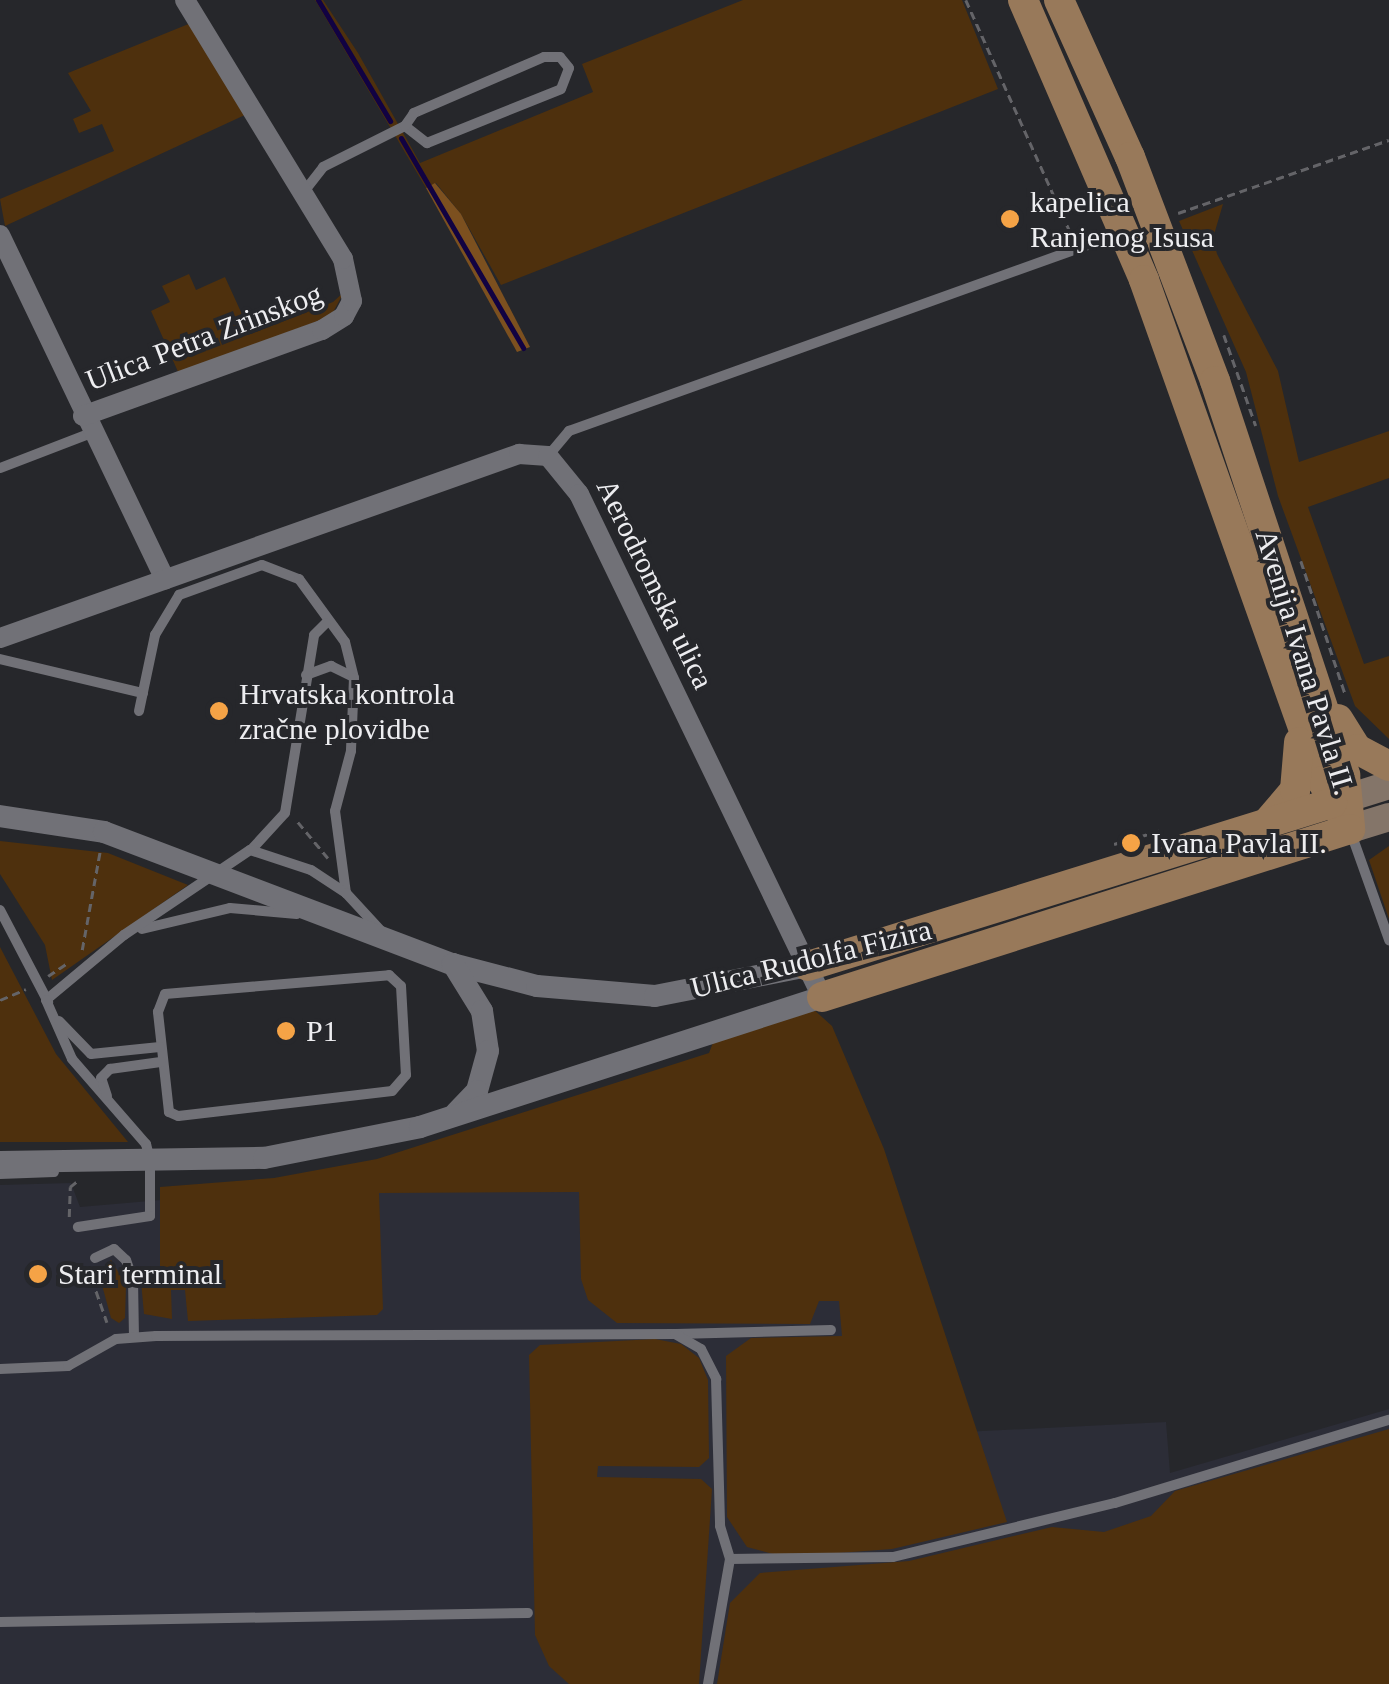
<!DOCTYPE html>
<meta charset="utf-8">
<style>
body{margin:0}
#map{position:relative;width:1389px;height:1684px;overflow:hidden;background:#26272b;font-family:Georgia,serif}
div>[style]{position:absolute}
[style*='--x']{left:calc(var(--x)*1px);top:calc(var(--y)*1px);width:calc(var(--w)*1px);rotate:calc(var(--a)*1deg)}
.built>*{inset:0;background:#2c2d37}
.green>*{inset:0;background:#4e300d}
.forest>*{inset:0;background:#7c501f}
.stream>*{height:5px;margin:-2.5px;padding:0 2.5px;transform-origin:2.5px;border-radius:2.5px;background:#110242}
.path>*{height:2.5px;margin-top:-1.25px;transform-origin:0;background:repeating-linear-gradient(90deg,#646468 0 8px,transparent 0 13px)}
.service>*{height:10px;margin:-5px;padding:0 5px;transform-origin:5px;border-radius:5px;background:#717177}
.minor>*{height:20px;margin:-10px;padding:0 10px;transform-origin:10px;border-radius:10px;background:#717177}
.tertiary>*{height:22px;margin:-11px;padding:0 11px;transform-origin:11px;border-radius:11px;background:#717177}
.secondary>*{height:28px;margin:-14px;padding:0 14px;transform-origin:14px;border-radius:14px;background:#847569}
.primary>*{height:30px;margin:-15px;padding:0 15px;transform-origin:15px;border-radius:15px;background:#98795a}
.dots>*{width:28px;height:28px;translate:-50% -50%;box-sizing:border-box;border:5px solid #26272b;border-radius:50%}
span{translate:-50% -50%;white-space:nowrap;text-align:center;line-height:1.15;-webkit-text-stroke:8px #26272b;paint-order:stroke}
.poi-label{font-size:30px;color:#ededf0}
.left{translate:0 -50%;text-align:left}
.street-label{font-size:30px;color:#ededf0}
</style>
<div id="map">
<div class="built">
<i style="clip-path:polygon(818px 1039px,963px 1432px,1166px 1422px,1170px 1473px,1389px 1409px,1389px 1684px,0 1684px,0 1185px,71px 1183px,80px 1207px,173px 1199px,439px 1157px)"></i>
</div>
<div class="green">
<i style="clip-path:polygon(315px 0,323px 0,358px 53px,420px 163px,593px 92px,582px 64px,743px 0,962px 0,998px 89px,501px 285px,461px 214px,436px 183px,426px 188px)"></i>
<i style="clip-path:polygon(191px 23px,247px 114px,5px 226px,0 199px,114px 151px,102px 124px,79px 133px,73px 119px,91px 111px,68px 73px)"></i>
<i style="clip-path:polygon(1223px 204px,1213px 238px,1217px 254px,1278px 371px,1299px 462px,1389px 431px,1389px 478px,1308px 507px,1364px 664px,1389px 656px,1389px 739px,1355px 706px,1278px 496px,1246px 372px,1179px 221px)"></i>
<i style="clip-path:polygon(189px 274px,196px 290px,225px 277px,251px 334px,333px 302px,344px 292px,331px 316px,179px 374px,151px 311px,170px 302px,162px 286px)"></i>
<i style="clip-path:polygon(0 841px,108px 853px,188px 885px,52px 980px,45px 945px,0 874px)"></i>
<i style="clip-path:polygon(1389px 846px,1389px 919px,1369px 860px)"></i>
<i style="clip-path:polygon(0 947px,56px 1054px,128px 1142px,0 1142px)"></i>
<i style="clip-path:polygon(812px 1008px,832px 1026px,884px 1149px,1007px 1522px,892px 1549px,784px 1557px,747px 1547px,727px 1517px,726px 1356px,751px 1338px,842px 1336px,839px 1301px,819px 1301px,810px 1324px,617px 1323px,588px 1300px,581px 1279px,579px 1192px,379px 1193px,383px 1309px,377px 1315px,188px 1321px,185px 1290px,171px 1290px,172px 1319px,144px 1314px,140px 1270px,160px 1269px,160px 1187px,274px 1178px,377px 1159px,709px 1053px,714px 1040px)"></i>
<i style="clip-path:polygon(111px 1260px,126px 1285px,125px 1318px,119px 1323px,111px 1318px,99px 1274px)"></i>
<i style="clip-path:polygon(655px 1339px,681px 1344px,699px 1358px,708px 1380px,709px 1458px,699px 1467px,598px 1466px,597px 1477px,701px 1479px,712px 1489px,699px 1684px,569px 1684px,549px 1666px,535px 1635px,529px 1355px,540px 1345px)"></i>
<i style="clip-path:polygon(1389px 1429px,1389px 1684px,717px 1684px,730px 1603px,760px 1573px,909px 1561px,1052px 1527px,1104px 1532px,1151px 1516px,1175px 1491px)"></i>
</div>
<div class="forest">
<i style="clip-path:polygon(435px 183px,461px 214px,530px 347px,517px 352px,426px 188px)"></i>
</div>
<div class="stream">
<i style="--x:318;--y:0;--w:141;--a:59.2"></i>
<i style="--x:401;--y:138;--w:243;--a:59.8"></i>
</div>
<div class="path">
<i style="--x:966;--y:0;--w:256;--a:65.8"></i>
<i style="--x:1178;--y:213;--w:223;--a:-19.1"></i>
<i style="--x:1224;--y:335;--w:96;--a:70.6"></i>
<i style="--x:1301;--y:561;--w:142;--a:71.6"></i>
<i style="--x:298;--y:822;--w:47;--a:50.2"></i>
<i style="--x:1114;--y:844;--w:50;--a:-16.3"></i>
<i style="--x:82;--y:950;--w:101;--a:-79.7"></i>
<i style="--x:48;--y:976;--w:22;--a:-34"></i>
<i style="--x:0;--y:1000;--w:28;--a:-23"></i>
<i style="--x:69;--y:1217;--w:30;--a:-88"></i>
<i style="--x:70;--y:1187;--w:8;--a:-40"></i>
<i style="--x:92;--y:1279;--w:46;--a:70.8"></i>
</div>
<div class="service">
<i style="--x:303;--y:193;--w:33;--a:-52"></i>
<i style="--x:323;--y:167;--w:92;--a:-26.6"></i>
<i style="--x:405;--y:126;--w:28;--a:38"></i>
<i style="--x:427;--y:143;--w:144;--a:-21.9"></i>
<i style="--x:561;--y:89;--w:22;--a:-69"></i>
<i style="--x:569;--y:68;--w:14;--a:-129"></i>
<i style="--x:560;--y:57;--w:16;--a:180"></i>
<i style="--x:544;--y:57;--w:142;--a:156.7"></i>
<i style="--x:414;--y:113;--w:16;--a:125"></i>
<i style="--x:548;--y:456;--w:33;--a:-50"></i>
<i style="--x:569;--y:431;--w:563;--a:-19.72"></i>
<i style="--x:0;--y:468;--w:97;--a:-21"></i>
<i style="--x:0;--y:659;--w:147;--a:13.4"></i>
<i style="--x:306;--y:675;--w:27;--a:-20"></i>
<i style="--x:331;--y:666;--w:25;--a:26"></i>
<i style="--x:139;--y:711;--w:78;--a:-78.1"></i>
<i style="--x:155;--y:635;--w:47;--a:-59"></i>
<i style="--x:179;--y:595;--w:88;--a:-19.9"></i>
<i style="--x:262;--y:565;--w:40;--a:21"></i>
<i style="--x:299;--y:579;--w:78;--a:53.9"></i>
<i style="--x:345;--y:642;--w:37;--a:76"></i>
<i style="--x:354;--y:678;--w:73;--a:92.4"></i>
<i style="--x:351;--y:751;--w:62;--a:104.9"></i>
<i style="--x:335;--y:811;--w:83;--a:82.4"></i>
<i style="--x:1351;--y:833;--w:114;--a:70.4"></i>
<i style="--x:251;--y:850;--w:50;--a:-47.4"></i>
<i style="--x:285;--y:813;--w:180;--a:-80.7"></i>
<i style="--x:314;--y:635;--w:17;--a:-45"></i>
<i style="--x:0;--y:910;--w:104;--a:62.4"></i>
<i style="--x:142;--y:929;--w:90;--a:-13.4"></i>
<i style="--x:230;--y:908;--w:67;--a:5.1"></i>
<i style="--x:389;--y:975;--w:16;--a:43"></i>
<i style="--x:401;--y:986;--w:89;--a:86.8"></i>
<i style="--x:406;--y:1075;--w:21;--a:131"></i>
<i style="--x:392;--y:1091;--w:215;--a:173.3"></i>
<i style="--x:178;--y:1116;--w:10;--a:-156"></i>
<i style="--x:169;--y:1112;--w:101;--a:-96.3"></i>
<i style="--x:158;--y:1012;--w:19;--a:-69"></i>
<i style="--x:165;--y:994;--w:225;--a:-4.8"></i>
<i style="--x:46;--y:1000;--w:102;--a:-39.8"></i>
<i style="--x:124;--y:935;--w:152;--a:-34"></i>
<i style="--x:250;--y:850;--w:64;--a:18.2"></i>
<i style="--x:311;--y:870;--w:42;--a:33.3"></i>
<i style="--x:346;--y:893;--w:53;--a:47.3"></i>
<i style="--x:46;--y:1000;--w:64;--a:66.2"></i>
<i style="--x:72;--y:1059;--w:113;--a:49"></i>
<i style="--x:146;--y:1144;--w:16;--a:76"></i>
<i style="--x:150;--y:1160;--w:56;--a:90"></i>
<i style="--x:150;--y:1216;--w:73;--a:171.3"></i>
<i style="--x:59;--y:1021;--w:46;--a:45.9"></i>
<i style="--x:91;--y:1054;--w:69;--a:-5.8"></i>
<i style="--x:107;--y:1096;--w:19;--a:-108"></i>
<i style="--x:101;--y:1078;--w:13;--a:-45"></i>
<i style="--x:110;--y:1069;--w:51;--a:-7.8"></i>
<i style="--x:0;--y:1174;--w:54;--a:-2.1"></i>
<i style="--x:95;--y:1258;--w:21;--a:-25"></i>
<i style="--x:114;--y:1249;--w:16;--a:43"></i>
<i style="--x:126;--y:1260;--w:21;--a:71"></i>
<i style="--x:133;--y:1280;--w:57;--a:89"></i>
<i style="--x:676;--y:1334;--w:155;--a:-1.5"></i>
<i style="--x:0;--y:1369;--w:68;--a:-2.5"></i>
<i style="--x:68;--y:1366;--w:55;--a:-29.4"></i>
<i style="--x:116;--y:1339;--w:40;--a:-4.3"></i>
<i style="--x:156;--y:1336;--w:519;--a:-0.22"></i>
<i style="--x:675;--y:1334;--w:30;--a:30"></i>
<i style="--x:701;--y:1349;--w:34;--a:63"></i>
<i style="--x:716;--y:1379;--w:147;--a:88.4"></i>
<i style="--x:720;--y:1526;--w:34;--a:73"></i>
<i style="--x:730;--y:1559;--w:127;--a:100"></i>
<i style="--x:730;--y:1559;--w:163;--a:-0.7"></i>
<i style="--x:893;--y:1557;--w:228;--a:-13.7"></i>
<i style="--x:1115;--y:1503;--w:286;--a:-16.9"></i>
<i style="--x:0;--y:1622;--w:528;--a:-0.98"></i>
</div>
<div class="minor">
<i style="--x:0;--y:235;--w:382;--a:64.4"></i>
<i style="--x:83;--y:416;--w:254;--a:-19.8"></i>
<i style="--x:322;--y:330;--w:26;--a:-32"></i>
<i style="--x:344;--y:316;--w:17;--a:-62"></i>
<i style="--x:352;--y:301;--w:43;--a:-102.1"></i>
<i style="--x:343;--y:259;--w:303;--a:-121.4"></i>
<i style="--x:0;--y:638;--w:551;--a:-19.52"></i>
<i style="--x:519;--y:454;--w:29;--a:4"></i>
<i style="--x:548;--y:456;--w:49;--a:50.8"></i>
<i style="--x:579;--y:494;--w:559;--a:64.21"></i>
</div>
<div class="tertiary">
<i style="--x:0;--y:816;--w:105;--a:8.7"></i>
<i style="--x:104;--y:832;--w:372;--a:20.8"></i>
<i style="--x:452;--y:964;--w:88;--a:14.5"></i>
<i style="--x:537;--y:986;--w:118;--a:4.8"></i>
<i style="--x:655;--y:996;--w:156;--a:-11.1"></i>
<i style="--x:453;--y:964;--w:55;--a:58.3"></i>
<i style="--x:482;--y:1011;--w:40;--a:81.5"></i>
<i style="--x:488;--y:1051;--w:41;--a:105.4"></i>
<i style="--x:477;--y:1091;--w:30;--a:134"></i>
<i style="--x:0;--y:1162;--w:264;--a:-0.9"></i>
<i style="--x:264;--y:1158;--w:159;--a:-11.2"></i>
<i style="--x:420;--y:1127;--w:422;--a:-17.9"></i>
</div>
<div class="secondary">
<i style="--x:1332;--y:803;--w:60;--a:-17.5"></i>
<i style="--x:1350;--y:829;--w:41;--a:-17.1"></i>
</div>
<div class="primary">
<i style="--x:1023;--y:0;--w:305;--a:66.6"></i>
<i style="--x:1144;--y:280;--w:532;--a:70.44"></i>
<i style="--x:1322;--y:781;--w:56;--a:59.7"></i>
<i style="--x:1059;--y:0;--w:172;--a:65.7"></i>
<i style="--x:1130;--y:157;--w:240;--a:69.2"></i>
<i style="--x:1215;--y:381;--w:415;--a:71.7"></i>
<i style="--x:1345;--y:775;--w:51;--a:84.4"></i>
<i style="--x:1338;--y:719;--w:36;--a:58"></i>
<i style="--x:1357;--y:749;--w:36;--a:28"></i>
<i style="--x:1266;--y:824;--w:45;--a:-49.5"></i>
<i style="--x:1295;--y:790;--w:48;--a:-85.2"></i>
<i style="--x:808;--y:966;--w:549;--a:-17.28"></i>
<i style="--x:822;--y:997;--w:554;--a:-17.65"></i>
</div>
<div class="dots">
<i style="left:1010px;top:219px;background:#f5a346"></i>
<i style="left:219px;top:711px;background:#f5a346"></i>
<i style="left:1131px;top:843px;background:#f5a346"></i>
<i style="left:286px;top:1031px;background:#f5a346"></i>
<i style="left:38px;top:1274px;background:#f5a346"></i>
</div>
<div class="poi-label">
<span class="left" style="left:1030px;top:219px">kapelica<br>Ranjenog Isusa</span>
<span class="left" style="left:239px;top:711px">Hrvatska kontrola<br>zračne plovidbe</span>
<span class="left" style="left:1151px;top:843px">Ivana Pavla II.</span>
<span class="left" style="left:306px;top:1031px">P1</span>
<span class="left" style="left:58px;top:1274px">Stari terminal</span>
</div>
<div class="street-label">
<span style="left:204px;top:337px;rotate:-21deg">Ulica Petra Zrinskog</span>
<span style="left:655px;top:584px;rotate:64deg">Aerodromska ulica</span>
<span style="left:1305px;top:662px;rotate:73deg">Avenija Ivana Pavla II.</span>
<span style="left:811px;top:959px;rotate:-14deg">Ulica Rudolfa Fizira</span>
</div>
</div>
